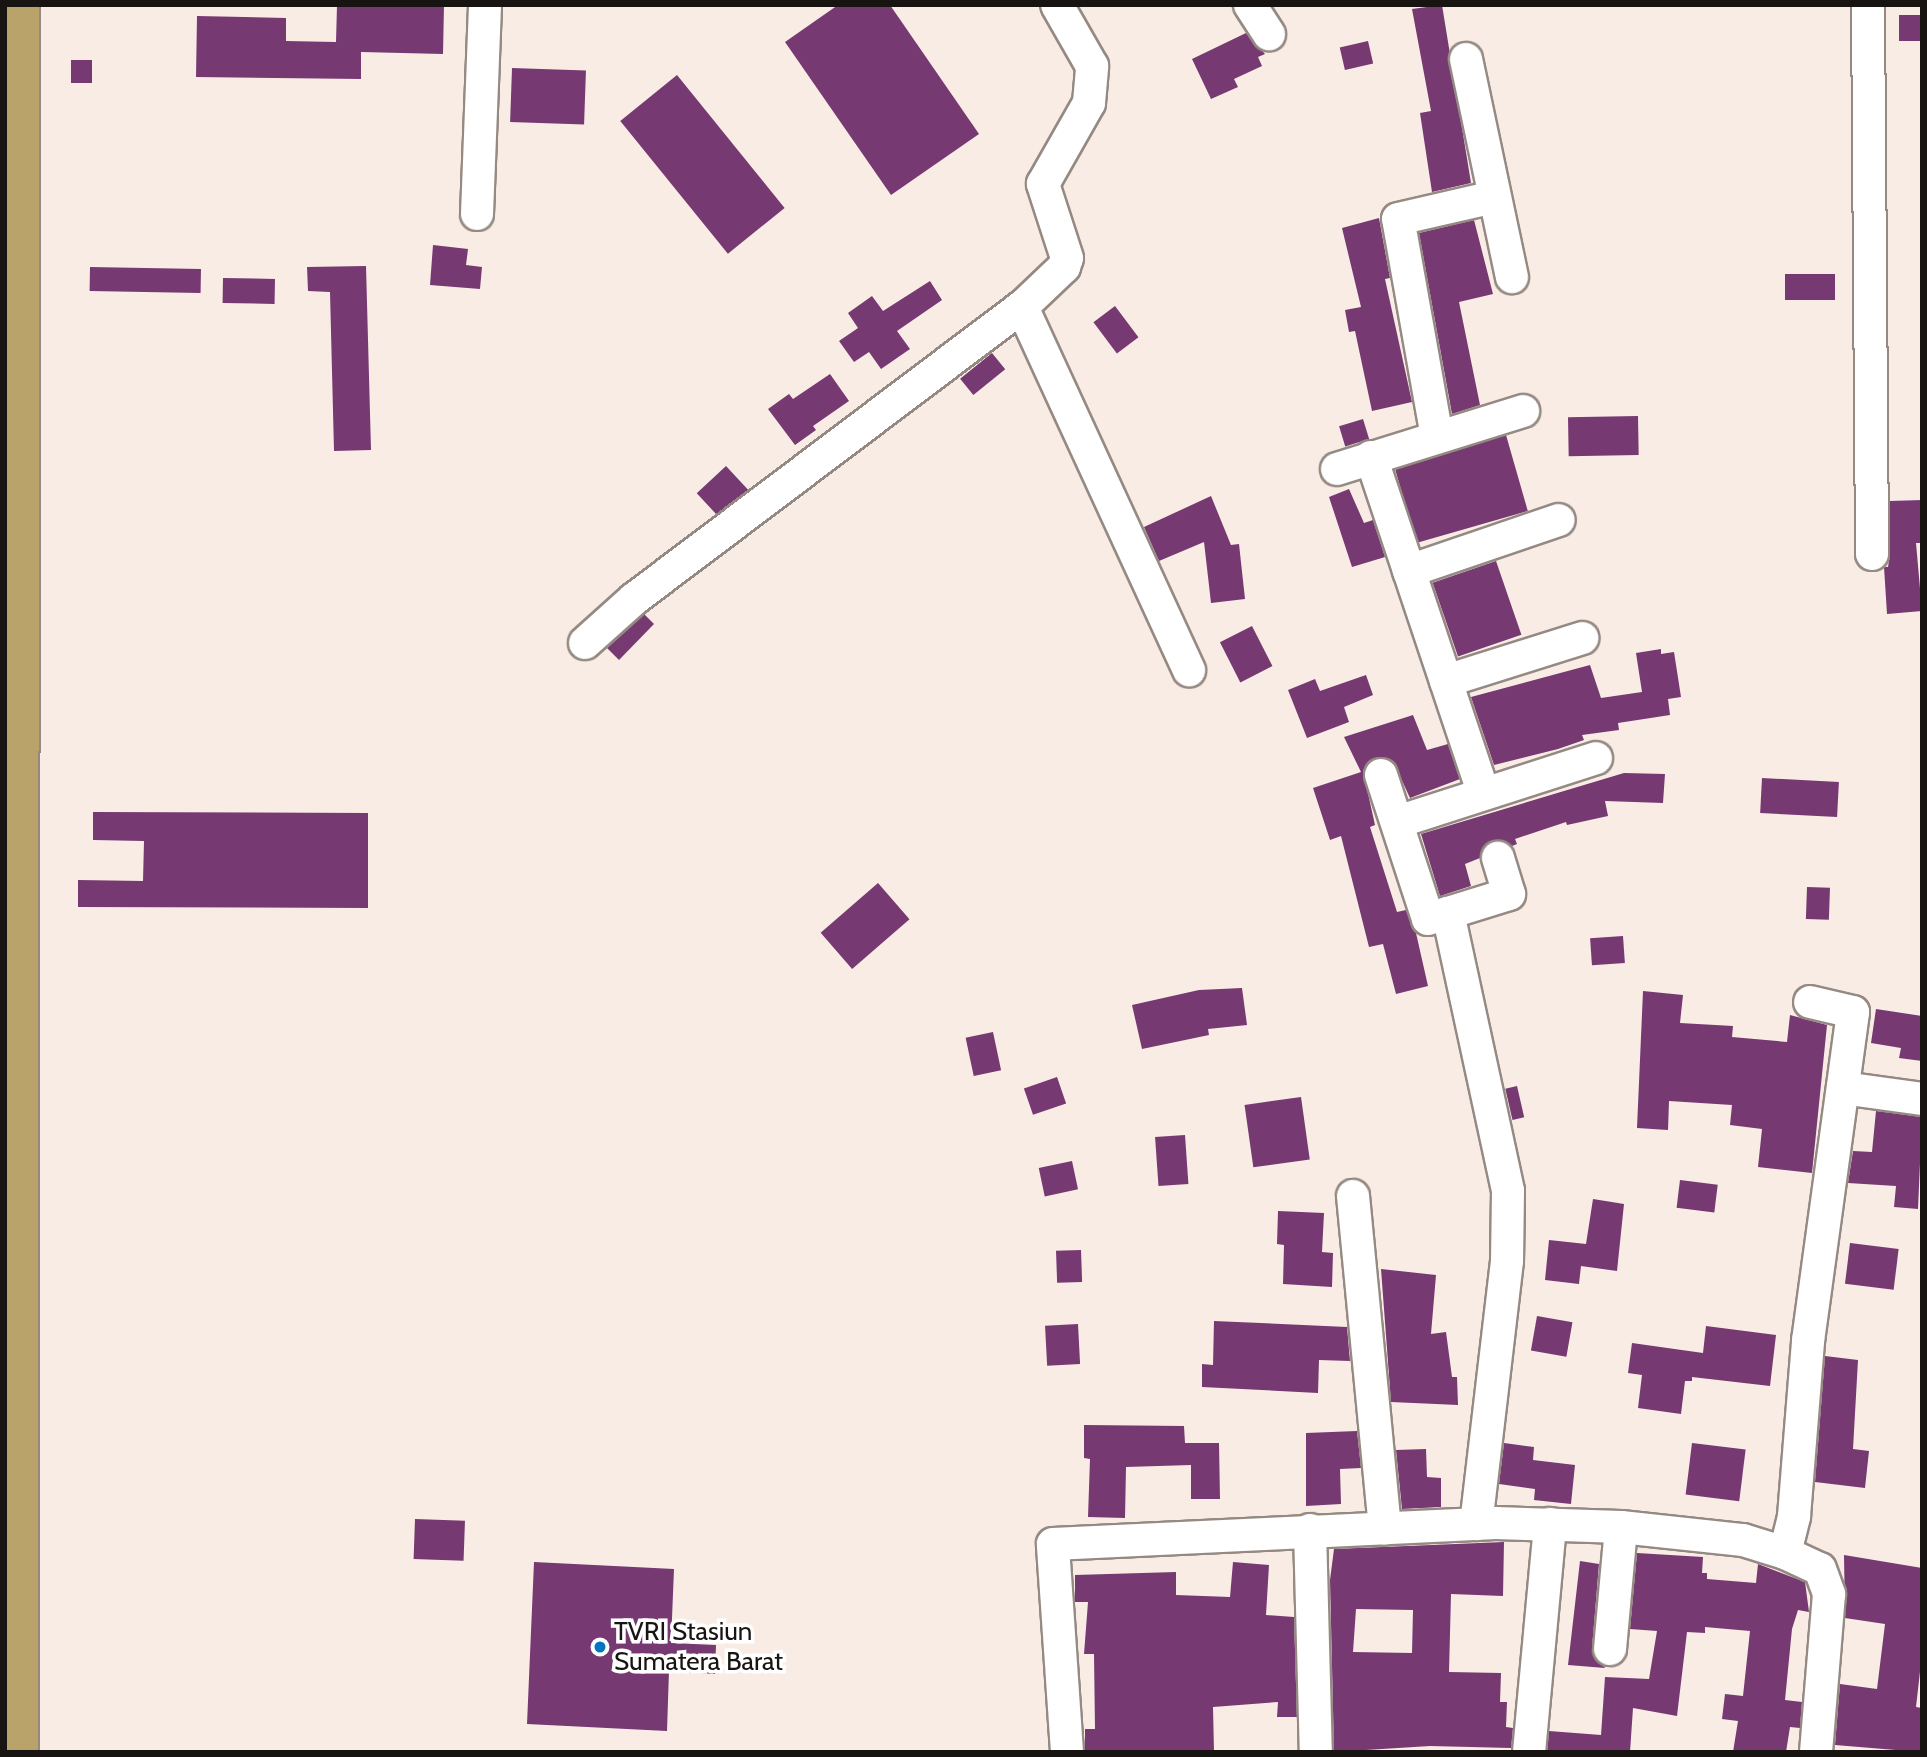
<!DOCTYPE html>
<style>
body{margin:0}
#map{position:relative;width:1927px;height:1757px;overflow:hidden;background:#f8ece5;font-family:Cabin,sans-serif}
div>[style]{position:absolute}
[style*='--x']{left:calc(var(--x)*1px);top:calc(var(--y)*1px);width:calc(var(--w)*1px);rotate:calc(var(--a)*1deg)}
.building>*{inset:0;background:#763972;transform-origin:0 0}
.roads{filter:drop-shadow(2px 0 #958a83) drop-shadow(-2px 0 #958a83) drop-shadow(0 2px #958a83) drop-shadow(0 -2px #958a83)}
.minor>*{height:32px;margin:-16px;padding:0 16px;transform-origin:16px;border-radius:16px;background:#fff}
.trunk>*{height:38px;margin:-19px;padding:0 19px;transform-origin:19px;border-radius:19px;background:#baa26b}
.dots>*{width:19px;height:19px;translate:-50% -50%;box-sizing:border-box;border:4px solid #fff;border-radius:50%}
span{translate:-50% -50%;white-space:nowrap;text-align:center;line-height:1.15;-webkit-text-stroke:7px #fff;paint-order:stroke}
.poi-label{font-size:26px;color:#181412}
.left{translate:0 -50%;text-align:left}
.frame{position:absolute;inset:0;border:7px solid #181412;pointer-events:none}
</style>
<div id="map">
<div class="building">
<i style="clip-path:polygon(337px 5px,444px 5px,443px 54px,361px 52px,361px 79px,196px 77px,197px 16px,286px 18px,286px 41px,336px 42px)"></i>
<i style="clip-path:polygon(838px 5px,890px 5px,979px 134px,891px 195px,785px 42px)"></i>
<i style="clip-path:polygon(1442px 5px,1471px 183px,1432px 192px,1420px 113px,1431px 111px,1412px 9px)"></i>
<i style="left:1922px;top:15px;width:26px;height:23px;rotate:90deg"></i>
<i style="clip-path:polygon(1246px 33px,1265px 54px,1258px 57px,1262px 66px,1234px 79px,1238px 87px,1211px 99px,1192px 59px)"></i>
<i style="left:1368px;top:41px;width:23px;height:29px;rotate:77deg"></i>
<i style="left:71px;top:60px;width:21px;height:23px"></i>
<i style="left:512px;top:68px;width:74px;height:54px;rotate:2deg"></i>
<i style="left:677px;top:75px;width:171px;height:73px;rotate:51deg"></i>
<i style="clip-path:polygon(1379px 218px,1390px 278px,1385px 279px,1412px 402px,1372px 411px,1355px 331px,1349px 332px,1345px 310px,1361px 307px,1342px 228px)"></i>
<i style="clip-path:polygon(1474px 220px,1493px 294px,1459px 302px,1480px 405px,1452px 414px,1419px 233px)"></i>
<i style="clip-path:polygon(433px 245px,468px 249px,466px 265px,482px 267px,480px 289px,430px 285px)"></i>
<i style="clip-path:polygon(366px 266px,371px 450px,334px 451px,330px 292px,308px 291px,307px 267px)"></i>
<i style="left:90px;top:267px;width:111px;height:24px;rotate:1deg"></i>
<i style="left:1835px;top:274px;width:26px;height:50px;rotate:90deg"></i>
<i style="left:223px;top:278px;width:52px;height:25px;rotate:1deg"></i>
<i style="clip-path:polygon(930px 281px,942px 300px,897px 331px,910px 349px,881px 369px,869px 352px,854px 362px,839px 341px,858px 328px,848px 313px,872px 296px,883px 311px)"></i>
<i style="left:1115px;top:306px;width:39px;height:27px;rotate:53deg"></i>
<i style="left:992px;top:353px;width:21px;height:41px;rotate:51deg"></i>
<i style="clip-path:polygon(830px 374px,849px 401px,813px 426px,816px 430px,795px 445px,768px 409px,789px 394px,793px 399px)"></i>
<i style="left:1638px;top:416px;width:39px;height:70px;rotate:89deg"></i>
<i style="left:1363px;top:419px;width:21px;height:25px;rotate:73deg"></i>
<i style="left:1506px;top:435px;width:79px;height:116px;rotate:74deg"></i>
<i style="left:726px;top:466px;width:33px;height:40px;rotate:47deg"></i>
<i style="clip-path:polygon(1349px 489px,1364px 523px,1373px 520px,1385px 557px,1352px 567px,1329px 497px)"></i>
<i style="clip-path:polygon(1211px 496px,1231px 545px,1239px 544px,1245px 599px,1211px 603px,1204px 542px,1159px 561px,1144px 527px)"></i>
<i style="clip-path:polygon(1922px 500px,1922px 543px,1916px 543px,1922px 611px,1887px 614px,1884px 567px,1888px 567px,1890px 554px,1890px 501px)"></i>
<i style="left:1496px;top:561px;width:78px;height:67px;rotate:71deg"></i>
<i style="clip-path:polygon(644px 614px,654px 624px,619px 660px,607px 648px)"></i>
<i style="left:1252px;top:626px;width:45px;height:36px;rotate:63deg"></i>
<i style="clip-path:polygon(1661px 649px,1661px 654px,1674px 652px,1681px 697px,1668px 699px,1670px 715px,1618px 723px,1619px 730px,1582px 735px,1584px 740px,1558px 749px,1494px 765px,1471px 697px,1590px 665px,1601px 698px,1642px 692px,1636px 653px)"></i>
<i style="clip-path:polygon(1366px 675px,1373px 695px,1344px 707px,1349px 722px,1307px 738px,1288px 690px,1315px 679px,1320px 691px)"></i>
<i style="clip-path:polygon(1413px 715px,1427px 750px,1448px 744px,1460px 779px,1410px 798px,1393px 761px,1375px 758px,1363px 771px,1375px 825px,1370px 827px,1397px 912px,1406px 910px,1416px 933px,1428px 986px,1396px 994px,1383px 944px,1369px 947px,1341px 836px,1330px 840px,1313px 788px,1361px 772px,1344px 737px)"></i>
<i style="clip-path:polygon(1624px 773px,1665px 774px,1663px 803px,1605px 801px,1608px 816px,1567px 825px,1566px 822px,1515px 839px,1517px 844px,1512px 846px,1492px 841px,1480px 858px,1465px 864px,1471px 886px,1440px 896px,1421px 834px)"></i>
<i style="left:1762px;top:778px;width:77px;height:35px;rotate:3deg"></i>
<i style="clip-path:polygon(93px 812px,368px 813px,368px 908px,78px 907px,78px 880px,143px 881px,144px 841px,93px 840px)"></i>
<i style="left:878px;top:883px;width:48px;height:76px;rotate:49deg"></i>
<i style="left:1807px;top:887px;width:23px;height:32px;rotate:2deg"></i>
<i style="left:1623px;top:936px;width:27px;height:33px;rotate:86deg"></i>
<i style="clip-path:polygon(1242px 988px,1247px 1025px,1208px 1029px,1209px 1035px,1142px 1049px,1132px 1005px,1199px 990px)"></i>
<i style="clip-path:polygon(1643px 991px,1683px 995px,1680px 1023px,1733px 1026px,1732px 1037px,1787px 1042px,1790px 1015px,1827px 1025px,1812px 1173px,1758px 1167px,1762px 1129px,1730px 1125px,1732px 1105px,1669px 1101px,1668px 1130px,1637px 1128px)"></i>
<i style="clip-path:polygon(1876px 1009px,1922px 1016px,1922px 1061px,1899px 1058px,1901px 1048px,1871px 1043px)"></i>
<i style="left:993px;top:1032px;width:39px;height:28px;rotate:78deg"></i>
<i style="left:1057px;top:1077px;width:28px;height:35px;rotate:71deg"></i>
<i style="left:1517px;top:1086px;width:32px;height:12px;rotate:77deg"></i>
<i style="left:1301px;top:1097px;width:63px;height:57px;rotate:82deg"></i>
<i style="clip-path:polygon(1876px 1111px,1922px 1117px,1918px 1209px,1894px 1207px,1896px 1186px,1848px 1183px,1853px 1151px,1872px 1152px)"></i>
<i style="left:1185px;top:1135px;width:49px;height:30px;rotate:86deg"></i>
<i style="left:1072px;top:1161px;width:29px;height:34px;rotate:78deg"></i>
<i style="left:1680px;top:1180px;width:38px;height:28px;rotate:7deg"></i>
<i style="clip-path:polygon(1593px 1199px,1624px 1204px,1617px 1271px,1581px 1266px,1579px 1284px,1545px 1280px,1549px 1240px,1586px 1244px)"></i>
<i style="clip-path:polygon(1278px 1211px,1324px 1213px,1322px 1252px,1333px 1253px,1332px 1287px,1283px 1284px,1284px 1245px,1277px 1244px)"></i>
<i style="left:1850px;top:1243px;width:49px;height:41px;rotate:7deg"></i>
<i style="left:1081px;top:1250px;width:32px;height:25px;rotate:88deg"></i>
<i style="clip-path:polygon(1381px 1269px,1436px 1275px,1431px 1334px,1446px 1332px,1452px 1377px,1457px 1377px,1458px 1405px,1391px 1402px)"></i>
<i style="left:1537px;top:1316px;width:36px;height:35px;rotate:10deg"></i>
<i style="clip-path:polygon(1214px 1321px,1347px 1327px,1350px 1361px,1319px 1360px,1318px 1393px,1202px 1387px,1202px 1364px,1213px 1365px)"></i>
<i style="left:1078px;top:1324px;width:40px;height:33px;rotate:87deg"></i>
<i style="clip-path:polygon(1706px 1326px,1776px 1335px,1770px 1386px,1692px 1377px,1692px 1381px,1685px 1381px,1681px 1414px,1638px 1408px,1642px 1375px,1628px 1373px,1632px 1343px,1703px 1353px)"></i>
<i style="clip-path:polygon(1825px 1356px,1858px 1360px,1853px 1449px,1869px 1451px,1865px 1488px,1815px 1482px)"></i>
<i style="clip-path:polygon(1084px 1425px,1184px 1426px,1185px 1443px,1219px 1443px,1220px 1499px,1191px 1499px,1191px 1465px,1126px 1467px,1125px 1518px,1088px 1517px,1090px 1459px,1084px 1458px)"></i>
<i style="clip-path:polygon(1357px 1431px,1361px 1468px,1340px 1469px,1341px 1504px,1306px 1506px,1306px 1433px)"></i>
<i style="clip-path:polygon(1504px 1443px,1534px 1447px,1533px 1460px,1575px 1465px,1571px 1504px,1534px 1500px,1535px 1489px,1499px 1484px)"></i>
<i style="left:1692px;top:1443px;width:54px;height:52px;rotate:7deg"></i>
<i style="clip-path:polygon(1426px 1449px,1427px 1477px,1441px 1478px,1441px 1507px,1402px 1509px,1396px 1450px)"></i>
<i style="left:415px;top:1519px;width:50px;height:40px;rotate:2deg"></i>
<i style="clip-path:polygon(evenodd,1504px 1542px,1503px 1596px,1451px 1594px,1449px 1672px,1501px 1673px,1500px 1702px,1507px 1702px,1506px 1727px,1513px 1728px,1511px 1748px,1430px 1746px,1334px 1752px,1330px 1580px,1334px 1549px,1504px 1542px,1356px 1609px,1413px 1610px,1412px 1653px,1353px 1652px,1356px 1609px)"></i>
<i style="clip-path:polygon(1637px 1553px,1703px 1557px,1702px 1573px,1707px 1573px,1707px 1579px,1756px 1583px,1758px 1564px,1805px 1582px,1809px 1612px,1798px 1610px,1792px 1629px,1785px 1700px,1802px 1702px,1800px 1728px,1790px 1727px,1786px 1752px,1733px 1752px,1738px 1721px,1722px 1719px,1725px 1694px,1743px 1696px,1750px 1631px,1705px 1627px,1705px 1633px,1687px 1632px,1677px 1716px,1633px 1708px,1630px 1752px,1547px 1752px,1549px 1731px,1601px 1735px,1605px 1677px,1649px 1679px,1657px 1631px,1630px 1629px)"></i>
<i style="clip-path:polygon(1844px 1555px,1922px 1568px,1922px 1654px,1916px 1707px,1922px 1708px,1920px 1752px,1835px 1745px,1840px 1684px,1877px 1689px,1885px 1624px,1845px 1618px)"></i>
<i style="clip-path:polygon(1580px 1561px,1599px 1564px,1592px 1648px,1605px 1668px,1568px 1665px)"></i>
<i style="clip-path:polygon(534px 1562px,674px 1569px,671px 1643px,716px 1645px,715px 1674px,669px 1671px,667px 1731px,527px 1724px)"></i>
<i style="clip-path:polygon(1233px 1562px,1269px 1565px,1266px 1615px,1294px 1617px,1297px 1717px,1277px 1717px,1278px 1702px,1213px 1707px,1214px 1752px,1085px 1752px,1085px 1729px,1095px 1729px,1094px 1654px,1084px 1654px,1088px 1602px,1075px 1602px,1075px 1575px,1176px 1572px,1176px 1595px,1230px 1597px)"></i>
</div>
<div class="roads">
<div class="minor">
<i style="--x:1250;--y:5;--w:35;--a:57"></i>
<i style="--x:1868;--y:5;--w:549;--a:89.58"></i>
<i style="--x:1466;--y:59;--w:223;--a:78.1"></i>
<i style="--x:477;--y:214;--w:209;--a:-87.8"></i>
<i style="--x:1022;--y:307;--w:400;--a:65.3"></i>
<i style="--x:1437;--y:437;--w:221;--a:-100.1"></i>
<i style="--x:1398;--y:219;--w:98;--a:-12.9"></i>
<i style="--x:1371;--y:457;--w:355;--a:71.5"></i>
<i style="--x:1337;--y:469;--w:195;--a:-17.3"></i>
<i style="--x:1409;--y:571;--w:158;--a:-18.8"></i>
<i style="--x:585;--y:643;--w:66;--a:-41.9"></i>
<i style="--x:634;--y:599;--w:486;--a:-37"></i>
<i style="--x:1022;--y:307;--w:58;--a:-43.6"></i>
<i style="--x:1064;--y:267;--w:9;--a:-72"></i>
<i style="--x:1067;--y:258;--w:78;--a:-108"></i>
<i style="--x:1043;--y:184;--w:93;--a:-60.4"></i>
<i style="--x:1089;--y:103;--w:37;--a:-85"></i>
<i style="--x:1092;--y:66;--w:70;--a:-119.8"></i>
<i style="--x:1446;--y:681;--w:143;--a:-17.5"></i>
<i style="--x:1381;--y:775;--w:151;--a:71.9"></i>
<i style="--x:1428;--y:919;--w:21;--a:-17"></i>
<i style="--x:1448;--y:913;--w:284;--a:77.8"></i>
<i style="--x:1508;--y:1191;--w:70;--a:90.8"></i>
<i style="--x:1507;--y:1261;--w:265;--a:96.7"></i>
<i style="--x:1397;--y:822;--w:209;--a:-17.8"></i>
<i style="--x:1448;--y:913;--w:64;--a:-17.3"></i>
<i style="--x:1509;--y:894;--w:38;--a:-107"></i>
<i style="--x:1843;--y:1088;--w:80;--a:7.9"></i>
<i style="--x:1353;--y:1196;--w:334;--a:84.5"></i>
<i style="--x:1310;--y:1530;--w:222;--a:88.5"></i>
<i style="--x:1785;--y:1553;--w:38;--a:25"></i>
<i style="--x:1820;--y:1569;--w:27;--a:70"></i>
<i style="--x:1829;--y:1594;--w:159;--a:94.7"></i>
<i style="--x:1610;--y:1649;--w:122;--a:-84.8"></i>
<i style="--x:1067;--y:1752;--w:208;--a:-93.9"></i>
<i style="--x:1053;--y:1544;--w:443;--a:-2.7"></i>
<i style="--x:1496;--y:1523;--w:125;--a:1.8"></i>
<i style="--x:1621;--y:1527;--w:123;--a:6.1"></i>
<i style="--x:1743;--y:1540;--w:44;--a:17.2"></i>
<i style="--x:1785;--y:1553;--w:38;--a:-76"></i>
<i style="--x:1794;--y:1516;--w:176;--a:-85.4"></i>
<i style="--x:1808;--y:1341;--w:332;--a:-82.2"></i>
<i style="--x:1853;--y:1012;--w:44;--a:-166.9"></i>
<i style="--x:1529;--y:1752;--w:229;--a:-84.7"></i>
</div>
<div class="trunk">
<i style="--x:19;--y:1752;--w:1747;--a:-89.97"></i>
</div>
</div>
<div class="dots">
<i style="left:600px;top:1647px;background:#0374be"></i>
</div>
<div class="poi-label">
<span class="left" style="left:614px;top:1647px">TVRI Stasiun<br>Sumatera Barat</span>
</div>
<div class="frame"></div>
</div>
